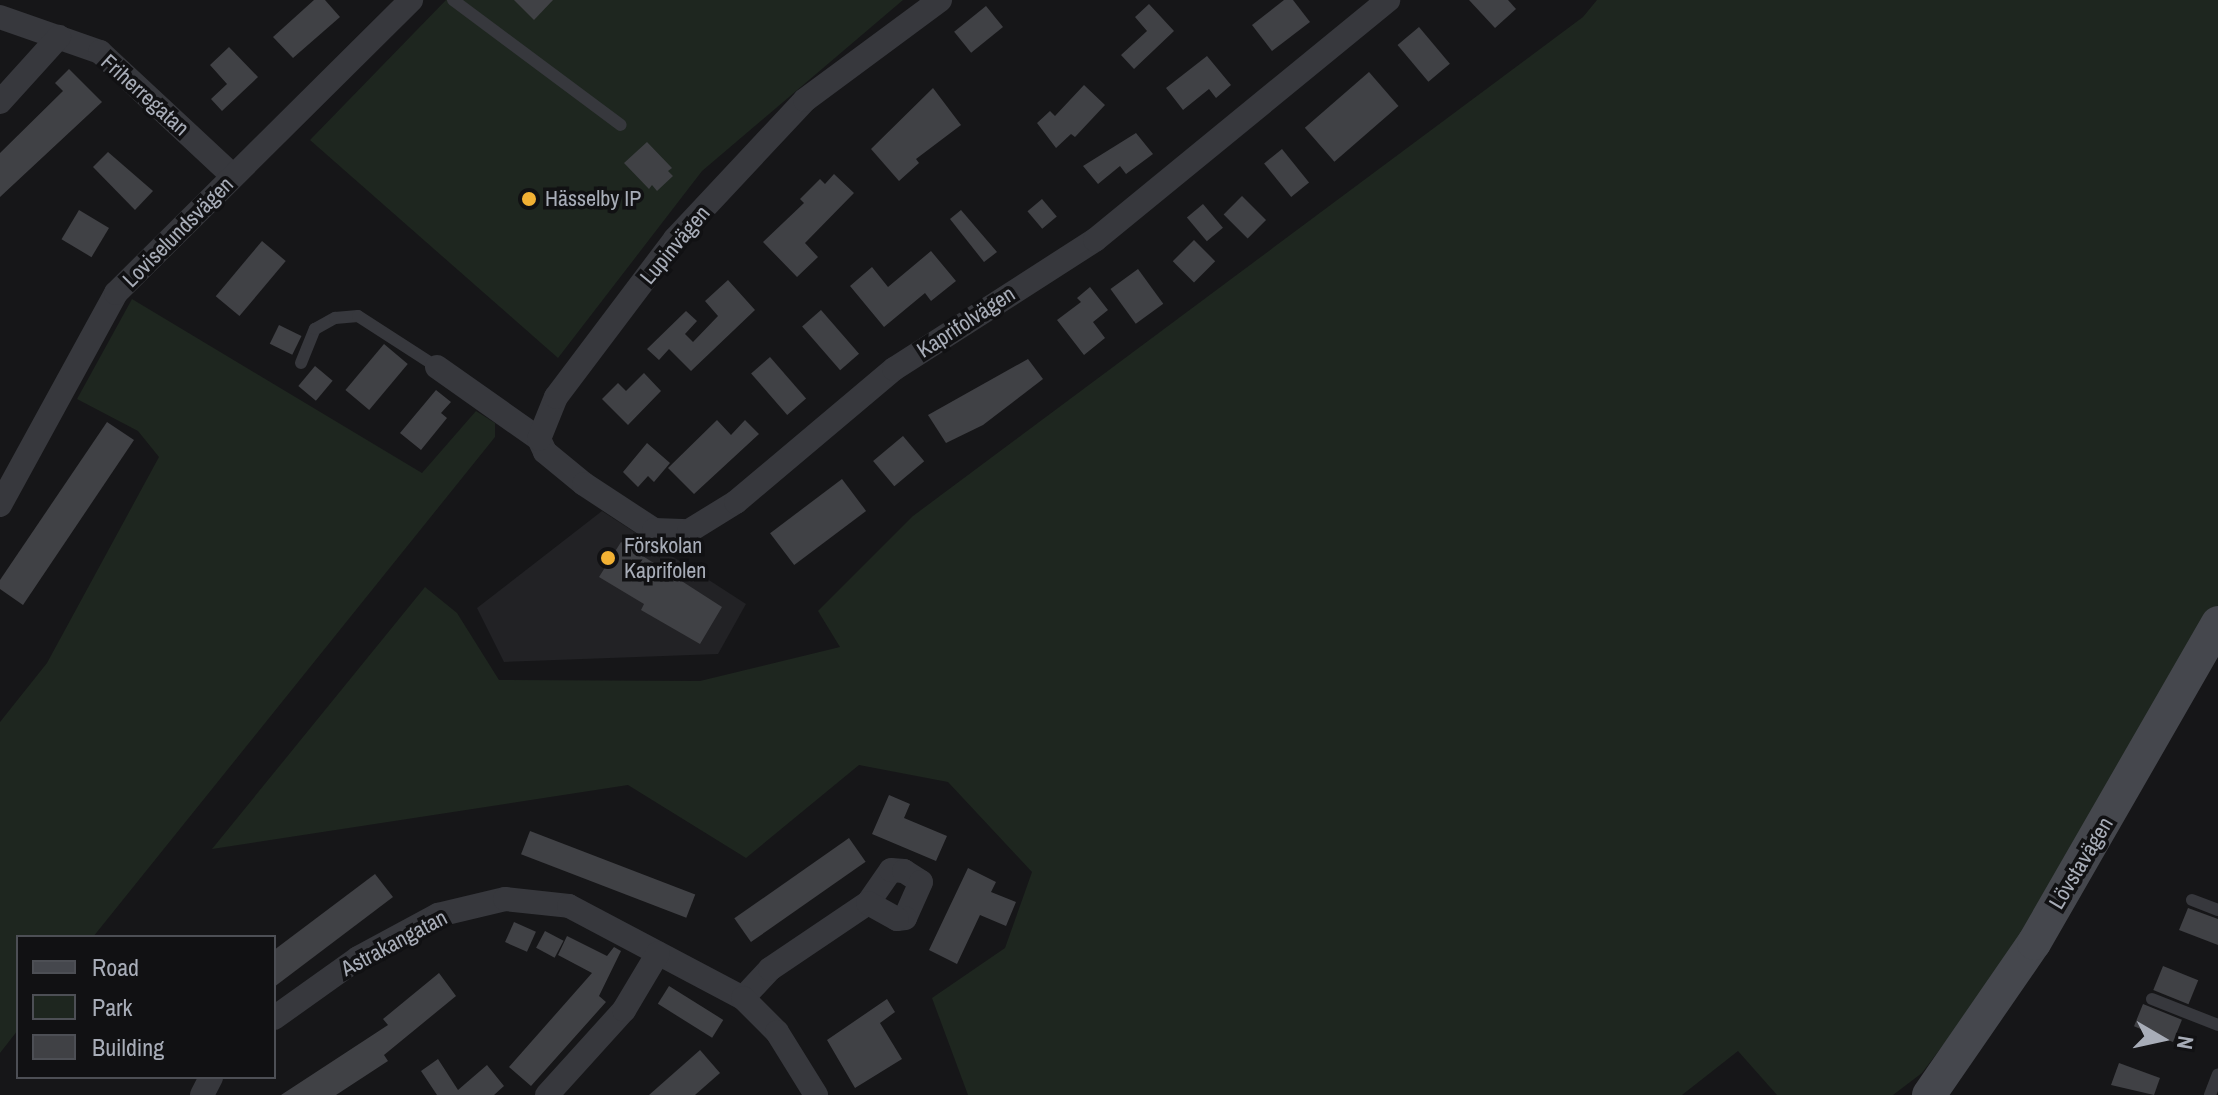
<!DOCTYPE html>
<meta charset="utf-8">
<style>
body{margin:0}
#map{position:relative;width:2218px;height:1095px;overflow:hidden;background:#161618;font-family:"Archivo Narrow",sans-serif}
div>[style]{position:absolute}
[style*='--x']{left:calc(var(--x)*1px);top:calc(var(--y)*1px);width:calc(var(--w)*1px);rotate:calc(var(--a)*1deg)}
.built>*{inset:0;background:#222225}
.green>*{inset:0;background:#1e261f}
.building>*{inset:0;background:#404145;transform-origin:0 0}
.lane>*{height:12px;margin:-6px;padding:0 6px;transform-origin:6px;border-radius:6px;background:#37383d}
.street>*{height:24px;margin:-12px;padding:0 12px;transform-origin:12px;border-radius:12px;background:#37383d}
.secondary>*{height:34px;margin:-17px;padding:0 17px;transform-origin:17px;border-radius:17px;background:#45474d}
.dots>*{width:22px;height:22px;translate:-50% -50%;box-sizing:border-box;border:4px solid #111113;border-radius:50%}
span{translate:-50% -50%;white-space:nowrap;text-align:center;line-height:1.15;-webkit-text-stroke:7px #111113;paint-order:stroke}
.street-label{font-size:22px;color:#a8adb8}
.poi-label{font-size:22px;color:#a8adb8}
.left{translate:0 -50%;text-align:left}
.legend{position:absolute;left:16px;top:935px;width:260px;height:144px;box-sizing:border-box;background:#111113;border:2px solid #4d4f55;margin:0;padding:10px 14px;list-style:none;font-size:24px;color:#a8adb8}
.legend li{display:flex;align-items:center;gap:16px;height:40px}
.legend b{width:40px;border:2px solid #4d4f55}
.north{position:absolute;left:2122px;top:999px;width:80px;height:80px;-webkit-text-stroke:6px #111113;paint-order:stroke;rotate:99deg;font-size:22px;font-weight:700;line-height:32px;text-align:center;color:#a8adb8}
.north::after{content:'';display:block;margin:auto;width:28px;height:36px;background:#a8adb8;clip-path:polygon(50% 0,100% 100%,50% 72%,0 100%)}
</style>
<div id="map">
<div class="built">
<i style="clip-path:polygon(602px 511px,746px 604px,718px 654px,504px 662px,477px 608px)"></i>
</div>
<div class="green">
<i style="clip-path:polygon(446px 0,903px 0,702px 171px,558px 358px,310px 140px)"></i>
<i style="clip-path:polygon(1597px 0,2218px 0,2218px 605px,2136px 755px,2023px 939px,1922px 1073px,1893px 1095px,1777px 1095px,1738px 1051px,1682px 1095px,968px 1095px,932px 998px,1005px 948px,1032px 872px,948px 782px,859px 765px,746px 858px,628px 785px,212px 849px,425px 587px,457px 613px,499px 680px,700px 681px,840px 647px,818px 611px,913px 516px,1583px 17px)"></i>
<i style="clip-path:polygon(132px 299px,422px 473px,476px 411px,495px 423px,495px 437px,93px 937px,18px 937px,18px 1030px,0 1053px,0 722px,47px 663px,159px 457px,138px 431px,77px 399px)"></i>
</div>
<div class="building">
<i style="clip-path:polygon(314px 0,325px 0,340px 17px,293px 58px,273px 37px)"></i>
<i style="clip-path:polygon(514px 0,553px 0,534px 20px)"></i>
<i style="clip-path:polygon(1284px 0,1293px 0,1310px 22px,1272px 51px,1252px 25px)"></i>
<i style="clip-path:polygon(1469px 0,1508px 0,1516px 9px,1495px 28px)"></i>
<i style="clip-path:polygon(1149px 4px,1174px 31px,1134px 69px,1121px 55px,1147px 31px,1135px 17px)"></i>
<i style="left:986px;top:6px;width:27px;height:41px;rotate:51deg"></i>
<i style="left:1419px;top:27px;width:48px;height:28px;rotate:50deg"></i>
<i style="clip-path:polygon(229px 47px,258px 77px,222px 111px,211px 99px,227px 84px,210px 65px)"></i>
<i style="clip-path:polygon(1207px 56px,1231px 85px,1216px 98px,1209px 89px,1183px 110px,1166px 88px)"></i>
<i style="clip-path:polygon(69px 69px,102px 102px,0 197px,0 153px,63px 91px,55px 83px)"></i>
<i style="left:1369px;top:72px;width:45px;height:85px;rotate:49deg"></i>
<i style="clip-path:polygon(1084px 85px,1105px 105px,1075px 137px,1071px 134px,1056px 148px,1037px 123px,1050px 111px,1055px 116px)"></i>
<i style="clip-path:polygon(933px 88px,961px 125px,916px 159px,919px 163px,899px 181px,871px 149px)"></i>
<i style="clip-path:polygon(1136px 133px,1153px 154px,1126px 174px,1120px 166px,1098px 184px,1083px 166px)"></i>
<i style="clip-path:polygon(647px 142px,672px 168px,668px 171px,673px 176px,657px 191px,652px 185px,649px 189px,624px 163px)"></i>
<i style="left:1282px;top:149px;width:43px;height:23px;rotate:51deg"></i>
<i style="clip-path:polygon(108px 152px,153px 191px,135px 210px,93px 167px)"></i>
<i style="clip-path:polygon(834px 174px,854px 193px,805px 243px,818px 257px,797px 277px,763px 242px,804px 203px,800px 199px,820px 179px,825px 184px)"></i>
<i style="left:1242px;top:196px;width:34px;height:26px;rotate:45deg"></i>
<i style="left:1042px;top:199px;width:23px;height:19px;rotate:50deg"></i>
<i style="left:1203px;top:204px;width:31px;height:21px;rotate:50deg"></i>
<i style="left:79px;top:210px;width:35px;height:34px;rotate:31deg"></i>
<i style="clip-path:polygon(961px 210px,997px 252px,984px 262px,950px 219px)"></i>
<i style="left:1194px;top:240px;width:30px;height:30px;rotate:45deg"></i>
<i style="left:262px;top:241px;width:31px;height:72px;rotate:40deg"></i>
<i style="clip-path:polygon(931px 251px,956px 281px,931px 301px,925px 293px,884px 327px,850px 286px,872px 267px,888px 287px)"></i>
<i style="left:1138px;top:269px;width:43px;height:34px;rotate:54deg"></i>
<i style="clip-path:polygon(728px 280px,755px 310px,691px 371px,669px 349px,659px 360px,647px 349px,686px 311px,697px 321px,685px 334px,693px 342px,718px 316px,705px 301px)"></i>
<i style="clip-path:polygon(1090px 287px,1108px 310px,1093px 322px,1105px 338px,1084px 355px,1057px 320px,1081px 302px,1077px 298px)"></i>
<i style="left:821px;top:310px;width:58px;height:25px;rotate:49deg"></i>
<i style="left:279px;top:325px;width:25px;height:21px;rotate:26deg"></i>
<i style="left:384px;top:344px;width:31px;height:60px;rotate:40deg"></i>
<i style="left:770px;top:357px;width:55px;height:25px;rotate:49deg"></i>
<i style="clip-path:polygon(1028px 359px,1043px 379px,983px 425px,946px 443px,928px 415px)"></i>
<i style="left:315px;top:366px;width:23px;height:26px;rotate:40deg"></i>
<i style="clip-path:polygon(644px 373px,661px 391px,628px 425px,602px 399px,618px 383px,626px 391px)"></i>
<i style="clip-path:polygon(436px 390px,451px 402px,441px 413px,447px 418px,421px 450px,400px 433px)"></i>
<i style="clip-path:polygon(717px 420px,731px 435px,745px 420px,759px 434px,694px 494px,668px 468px)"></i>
<i style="clip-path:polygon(107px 422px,134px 440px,23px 605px,0 589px,0 580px)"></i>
<i style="left:903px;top:436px;width:33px;height:39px;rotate:50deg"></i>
<i style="clip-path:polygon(647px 443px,670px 463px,654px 482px,648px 476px,638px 487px,623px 472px)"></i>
<i style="left:842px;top:479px;width:40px;height:90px;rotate:53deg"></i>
<i style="clip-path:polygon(621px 542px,722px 607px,700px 644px,641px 610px,644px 604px,599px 577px)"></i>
<i style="clip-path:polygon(889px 795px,910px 804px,904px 818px,947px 836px,936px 861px,872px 834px)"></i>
<i style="left:530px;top:831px;width:177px;height:25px;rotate:21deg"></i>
<i style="left:849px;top:838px;width:29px;height:140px;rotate:55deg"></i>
<i style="clip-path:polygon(968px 868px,996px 882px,991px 892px,1016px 902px,1006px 926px,980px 915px,957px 964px,929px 950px)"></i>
<i style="clip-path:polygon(375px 874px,393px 897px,274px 987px,274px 950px)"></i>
<i style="clip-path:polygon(2188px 908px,2218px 919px,2218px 945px,2179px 930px)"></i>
<i style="left:514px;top:922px;width:24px;height:22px;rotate:24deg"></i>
<i style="left:545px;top:931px;width:21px;height:19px;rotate:28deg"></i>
<i style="clip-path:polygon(567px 936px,607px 956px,614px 947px,621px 951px,599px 996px,606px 1002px,531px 1086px,509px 1067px,592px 973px,558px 955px)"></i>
<i style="left:2163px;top:966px;width:38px;height:26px;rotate:22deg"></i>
<i style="clip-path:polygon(439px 973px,456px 996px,384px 1055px,388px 1061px,336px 1095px,281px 1095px,388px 1025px,383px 1019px)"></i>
<i style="left:669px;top:986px;width:64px;height:21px;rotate:32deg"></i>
<i style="clip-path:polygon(887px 999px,895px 1012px,880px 1023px,902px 1059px,855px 1088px,827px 1040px)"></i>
<i style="left:2143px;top:1004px;width:42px;height:24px;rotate:22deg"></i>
<i style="clip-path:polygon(700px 1050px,720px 1073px,695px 1095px,649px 1095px)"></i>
<i style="clip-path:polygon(438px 1059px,458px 1090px,487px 1065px,504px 1086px,494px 1095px,437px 1095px,421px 1071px)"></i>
<i style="clip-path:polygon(2119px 1063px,2160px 1078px,2154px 1095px,2111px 1085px)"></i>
</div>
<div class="lane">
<i style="--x:453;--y:0;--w:209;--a:36.7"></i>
<i style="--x:301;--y:363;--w:37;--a:-68"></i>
<i style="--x:315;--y:329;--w:23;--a:-29"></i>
<i style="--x:335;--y:318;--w:23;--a:-5"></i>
<i style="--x:358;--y:316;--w:94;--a:32.8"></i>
<i style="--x:2192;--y:900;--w:28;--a:21"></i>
<i style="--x:2152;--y:999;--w:71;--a:21.5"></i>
<i style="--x:2210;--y:1095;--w:22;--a:-69"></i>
</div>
<div class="street">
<i style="--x:0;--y:17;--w:106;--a:19.3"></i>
<i style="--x:100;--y:52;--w:182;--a:43"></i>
<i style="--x:0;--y:102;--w:88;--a:-47.8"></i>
<i style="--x:437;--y:367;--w:125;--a:35.2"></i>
<i style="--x:539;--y:439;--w:14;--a:65"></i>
<i style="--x:545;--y:452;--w:50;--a:39.4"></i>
<i style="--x:584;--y:484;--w:84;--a:33.3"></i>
<i style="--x:654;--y:530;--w:35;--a:2"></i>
<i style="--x:689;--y:531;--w:55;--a:-31.7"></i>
<i style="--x:736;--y:502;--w:207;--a:-40.1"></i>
<i style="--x:894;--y:369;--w:239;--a:-32.7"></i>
<i style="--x:1095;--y:240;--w:379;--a:-39.3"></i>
<i style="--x:539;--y:439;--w:45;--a:-68"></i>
<i style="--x:556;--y:397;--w:198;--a:-53"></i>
<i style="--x:675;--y:239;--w:190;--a:-46.9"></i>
<i style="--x:805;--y:100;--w:168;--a:-36.5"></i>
<i style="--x:0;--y:505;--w:242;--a:-61.3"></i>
<i style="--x:116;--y:293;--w:416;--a:-44.8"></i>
<i style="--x:743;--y:998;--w:40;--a:-47"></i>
<i style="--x:770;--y:969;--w:118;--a:-34"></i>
<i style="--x:868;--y:903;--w:40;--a:-55.1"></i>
<i style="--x:891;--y:870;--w:13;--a:4"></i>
<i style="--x:904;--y:871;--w:20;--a:33"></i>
<i style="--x:921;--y:882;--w:39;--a:114"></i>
<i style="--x:905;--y:918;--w:8;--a:173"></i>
<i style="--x:897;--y:919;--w:33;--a:-151"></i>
<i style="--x:274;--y:1018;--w:103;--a:-35.5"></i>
<i style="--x:358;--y:958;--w:91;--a:-28.3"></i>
<i style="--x:438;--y:915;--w:69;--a:-13.4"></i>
<i style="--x:505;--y:899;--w:64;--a:6.2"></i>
<i style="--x:569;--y:906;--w:197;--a:27.9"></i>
<i style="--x:743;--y:998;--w:48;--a:45"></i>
<i style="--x:777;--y:1032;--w:74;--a:58.2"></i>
<i style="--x:202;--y:1095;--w:20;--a:-63"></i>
<i style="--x:547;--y:1095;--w:115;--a:-47.8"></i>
<i style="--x:624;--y:1010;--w:66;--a:-59.2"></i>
</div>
<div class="secondary">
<i style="--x:1929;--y:1095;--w:185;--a:-55.4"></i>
<i style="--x:2034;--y:943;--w:369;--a:-60.1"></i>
</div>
<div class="dots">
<i style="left:529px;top:199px;background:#f2b134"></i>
<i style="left:608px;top:558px;background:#f2b134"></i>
</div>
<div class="street-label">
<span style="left:145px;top:95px;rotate:42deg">Friherregatan</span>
<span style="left:178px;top:232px;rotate:-45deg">Loviselundsvägen</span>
<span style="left:675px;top:245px;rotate:-50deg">Lupinvägen</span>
<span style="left:966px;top:322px;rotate:-33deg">Kaprifolvägen</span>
<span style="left:2081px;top:863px;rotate:-59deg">Lövstavägen</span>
<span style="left:394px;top:943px;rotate:-28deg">Astrakangatan</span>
</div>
<div class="poi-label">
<span class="left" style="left:545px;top:199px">Hässelby IP</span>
<span class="left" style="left:624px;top:558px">Förskolan<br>Kaprifolen</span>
</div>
<ul class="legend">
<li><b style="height:10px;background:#45474d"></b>Road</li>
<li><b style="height:22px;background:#1e261f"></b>Park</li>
<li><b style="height:22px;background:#404145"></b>Building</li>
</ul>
<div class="north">N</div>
</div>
